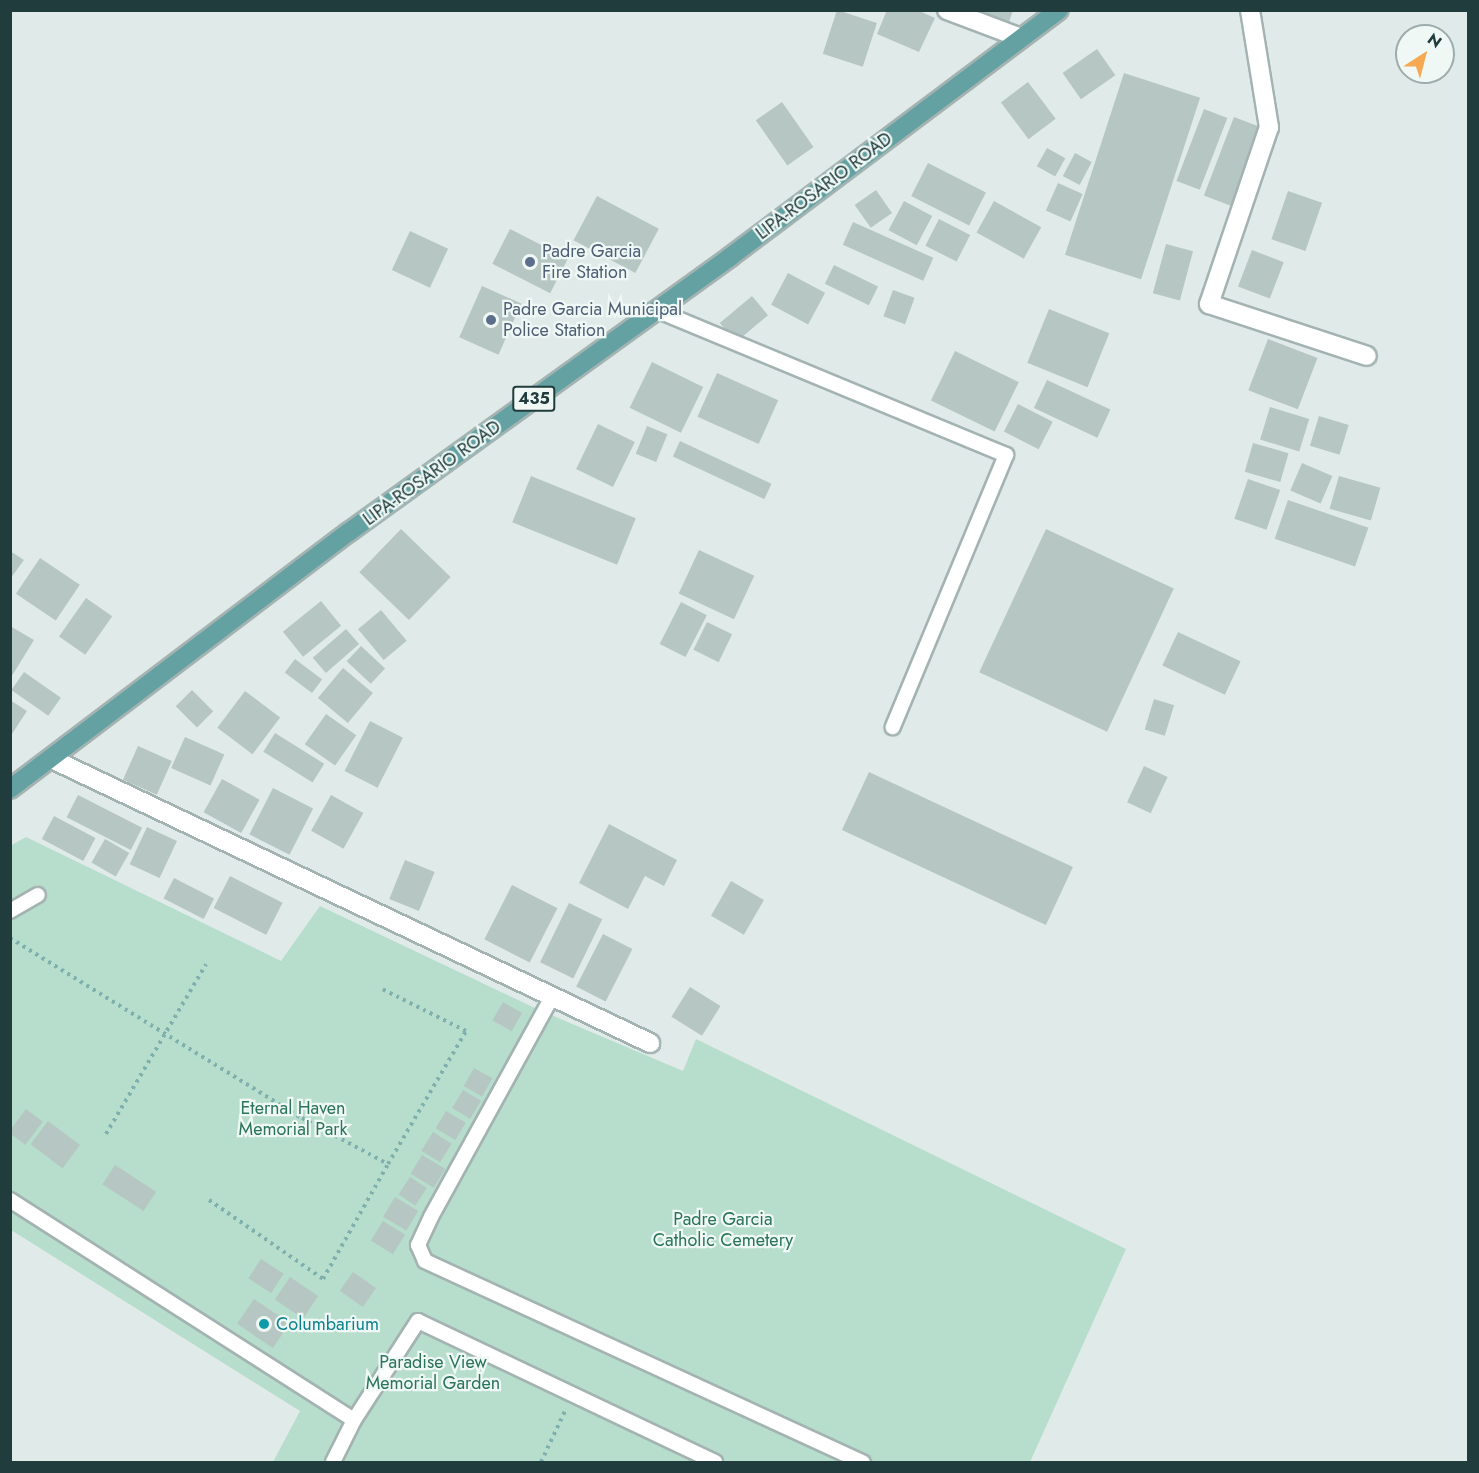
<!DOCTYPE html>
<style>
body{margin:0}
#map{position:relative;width:1479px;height:1473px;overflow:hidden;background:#e0ebe9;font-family:Jost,sans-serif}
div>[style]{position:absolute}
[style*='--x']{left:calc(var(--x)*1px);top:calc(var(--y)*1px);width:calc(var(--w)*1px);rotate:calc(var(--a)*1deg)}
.green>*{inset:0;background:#b7ddcc}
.building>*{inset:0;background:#b5c6c3;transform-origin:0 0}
.path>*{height:4px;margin-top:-2px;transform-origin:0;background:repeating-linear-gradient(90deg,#7fb0ae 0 3px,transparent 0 7.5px)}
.roads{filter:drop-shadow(2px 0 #a3b3b2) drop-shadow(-2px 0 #a3b3b2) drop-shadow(0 2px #a3b3b2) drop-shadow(0 -2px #a3b3b2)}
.lane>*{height:14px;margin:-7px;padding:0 7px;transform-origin:7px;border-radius:7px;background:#fff}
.street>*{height:18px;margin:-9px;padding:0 9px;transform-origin:9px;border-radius:9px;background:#fff}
.primary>*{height:18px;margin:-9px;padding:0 9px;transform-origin:9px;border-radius:9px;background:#63a1a2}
.dots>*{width:16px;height:16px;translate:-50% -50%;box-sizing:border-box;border:3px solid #f0f8f6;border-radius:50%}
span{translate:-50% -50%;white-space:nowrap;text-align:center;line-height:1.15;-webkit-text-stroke:4.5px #f0f8f6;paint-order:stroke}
.shield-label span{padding:2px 4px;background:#f0f8f6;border:2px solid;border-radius:4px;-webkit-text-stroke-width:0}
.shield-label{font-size:16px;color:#203c3c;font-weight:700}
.street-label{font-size:18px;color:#203c3c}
.service-label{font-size:18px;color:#4e5e75}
.left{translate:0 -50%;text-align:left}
.park-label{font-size:18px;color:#29745a}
.culture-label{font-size:18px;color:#0d838f}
.frame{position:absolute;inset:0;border:12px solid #203c3c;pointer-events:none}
.north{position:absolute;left:1395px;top:24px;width:60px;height:60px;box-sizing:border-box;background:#f0f8f6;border:2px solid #9dadac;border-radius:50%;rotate:36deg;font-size:16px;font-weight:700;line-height:24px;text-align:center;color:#203c3c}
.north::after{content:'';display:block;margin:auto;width:21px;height:27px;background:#f6a853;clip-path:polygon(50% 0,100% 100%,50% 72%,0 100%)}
</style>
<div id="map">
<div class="green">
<i style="clip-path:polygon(26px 837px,281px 961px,320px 906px,537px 1009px,683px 1071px,696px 1039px,1126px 1249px,1030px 1462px,273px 1462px,300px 1411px,11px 1230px,10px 846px)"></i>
</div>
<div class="building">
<i style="left:837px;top:10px;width:42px;height:46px;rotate:18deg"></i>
<i style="clip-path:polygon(887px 10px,917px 10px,935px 18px,919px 52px,877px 34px)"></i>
<i style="clip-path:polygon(987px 10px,1013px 10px,1009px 22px,986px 13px)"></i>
<i style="left:1097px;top:49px;width:32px;height:42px;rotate:55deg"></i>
<i style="left:1124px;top:73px;width:80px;height:191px;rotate:18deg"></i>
<i style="left:1028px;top:82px;width:46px;height:34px;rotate:53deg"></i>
<i style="left:782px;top:102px;width:55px;height:32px;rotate:55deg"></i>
<i style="left:1204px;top:109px;width:25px;height:77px;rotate:21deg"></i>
<i style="left:1234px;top:117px;width:33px;height:84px;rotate:21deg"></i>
<i style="left:1047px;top:148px;width:21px;height:21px;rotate:29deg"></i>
<i style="left:1075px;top:153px;width:19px;height:26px;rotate:28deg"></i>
<i style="left:928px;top:163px;width:65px;height:37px;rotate:27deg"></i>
<i style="left:1058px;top:183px;width:27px;height:30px;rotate:24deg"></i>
<i style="left:876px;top:190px;width:28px;height:26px;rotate:55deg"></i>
<i style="left:1288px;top:191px;width:36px;height:51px;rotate:19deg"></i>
<i style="left:597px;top:196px;width:70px;height:50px;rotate:28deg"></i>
<i style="left:904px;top:201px;width:32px;height:33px;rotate:28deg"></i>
<i style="left:994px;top:201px;width:54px;height:36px;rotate:29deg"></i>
<i style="left:939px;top:219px;width:35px;height:30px;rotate:27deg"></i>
<i style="left:853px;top:222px;width:88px;height:25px;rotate:24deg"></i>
<i style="left:510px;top:229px;width:65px;height:39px;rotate:27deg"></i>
<i style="left:410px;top:231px;width:42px;height:43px;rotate:25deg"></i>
<i style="left:1166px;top:244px;width:28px;height:51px;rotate:15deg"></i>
<i style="left:1252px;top:250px;width:34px;height:39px;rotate:21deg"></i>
<i style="left:834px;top:265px;width:49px;height:21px;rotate:26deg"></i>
<i style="left:788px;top:273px;width:42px;height:36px;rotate:28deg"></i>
<i style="left:482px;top:286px;width:43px;height:56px;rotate:24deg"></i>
<i style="left:893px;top:290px;width:23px;height:28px;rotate:20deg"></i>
<i style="left:752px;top:296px;width:25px;height:42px;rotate:50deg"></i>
<i style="left:1049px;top:309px;width:65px;height:58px;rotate:22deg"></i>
<i style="left:1268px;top:339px;width:53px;height:55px;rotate:21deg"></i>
<i style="left:955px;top:351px;width:71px;height:55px;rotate:26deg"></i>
<i style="left:652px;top:362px;width:57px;height:51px;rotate:26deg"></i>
<i style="left:717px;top:373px;width:67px;height:48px;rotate:24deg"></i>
<i style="left:1047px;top:380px;width:70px;height:31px;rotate:25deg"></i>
<i style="left:1018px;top:404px;width:39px;height:31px;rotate:27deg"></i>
<i style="left:1270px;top:407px;width:41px;height:34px;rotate:17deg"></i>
<i style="left:1319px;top:416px;width:31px;height:31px;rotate:17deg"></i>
<i style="left:598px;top:424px;width:41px;height:50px;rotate:26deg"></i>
<i style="left:647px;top:426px;width:22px;height:30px;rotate:22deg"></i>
<i style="left:680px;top:441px;width:101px;height:17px;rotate:25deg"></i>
<i style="left:1253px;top:443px;width:37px;height:30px;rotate:16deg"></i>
<i style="left:1302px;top:463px;width:33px;height:30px;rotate:23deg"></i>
<i style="left:531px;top:476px;width:113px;height:50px;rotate:22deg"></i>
<i style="left:1339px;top:476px;width:43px;height:34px;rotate:16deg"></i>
<i style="left:1248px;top:479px;width:34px;height:42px;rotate:19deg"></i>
<i style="left:1288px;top:500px;width:85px;height:41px;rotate:19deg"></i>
<i style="left:401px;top:529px;width:69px;height:60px;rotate:44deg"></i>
<i style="left:1046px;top:529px;width:141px;height:158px;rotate:25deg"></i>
<i style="left:699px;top:550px;width:61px;height:48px;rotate:25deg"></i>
<i style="clip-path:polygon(10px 551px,24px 560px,10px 579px)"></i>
<i style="left:40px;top:558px;width:48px;height:43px;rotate:34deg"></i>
<i style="left:86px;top:598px;width:32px;height:47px;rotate:35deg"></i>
<i style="left:321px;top:601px;width:32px;height:49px;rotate:51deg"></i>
<i style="left:681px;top:602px;width:29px;height:47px;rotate:27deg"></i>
<i style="left:381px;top:610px;width:40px;height:30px;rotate:50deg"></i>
<i style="left:707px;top:622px;width:28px;height:31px;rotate:26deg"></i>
<i style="clip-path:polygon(10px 626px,34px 640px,10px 679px)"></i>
<i style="left:346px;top:629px;width:20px;height:44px;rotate:49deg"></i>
<i style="left:1178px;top:632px;width:69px;height:37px;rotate:25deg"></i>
<i style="left:361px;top:646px;width:33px;height:21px;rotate:43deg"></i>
<i style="left:295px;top:659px;width:34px;height:17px;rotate:37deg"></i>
<i style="left:343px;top:668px;width:39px;height:39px;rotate:40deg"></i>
<i style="left:24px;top:672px;width:45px;height:22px;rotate:35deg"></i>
<i style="left:192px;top:690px;width:30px;height:23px;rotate:45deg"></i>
<i style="left:245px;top:691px;width:44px;height:46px;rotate:37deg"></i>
<i style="left:1154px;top:699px;width:21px;height:32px;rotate:17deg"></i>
<i style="clip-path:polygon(10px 700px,27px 711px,10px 737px)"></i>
<i style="left:326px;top:714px;width:37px;height:37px;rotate:35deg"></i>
<i style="left:370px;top:721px;width:37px;height:56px;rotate:27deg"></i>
<i style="left:275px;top:733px;width:58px;height:22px;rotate:32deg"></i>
<i style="left:185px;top:737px;width:43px;height:34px;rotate:24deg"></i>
<i style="left:138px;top:746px;width:37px;height:37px;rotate:24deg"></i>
<i style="left:1144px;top:766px;width:26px;height:40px;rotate:25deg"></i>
<i style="left:869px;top:772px;width:225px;height:64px;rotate:25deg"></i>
<i style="left:222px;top:779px;width:43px;height:38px;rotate:29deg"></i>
<i style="left:273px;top:788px;width:45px;height:52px;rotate:27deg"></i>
<i style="left:78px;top:795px;width:72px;height:25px;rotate:27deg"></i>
<i style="left:331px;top:795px;width:37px;height:41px;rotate:29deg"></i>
<i style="left:54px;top:816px;width:47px;height:26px;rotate:28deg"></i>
<i style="clip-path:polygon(609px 824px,677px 860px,664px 886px,645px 876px,628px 909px,579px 883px)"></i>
<i style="left:147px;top:827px;width:33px;height:41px;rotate:25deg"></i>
<i style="left:105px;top:839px;width:28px;height:27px;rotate:30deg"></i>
<i style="left:405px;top:860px;width:32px;height:42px;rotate:22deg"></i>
<i style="left:230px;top:876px;width:59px;height:36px;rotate:27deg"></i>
<i style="left:174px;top:878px;width:45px;height:23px;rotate:27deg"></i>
<i style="left:731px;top:881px;width:38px;height:40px;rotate:30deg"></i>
<i style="left:512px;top:885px;width:51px;height:61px;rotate:27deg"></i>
<i style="left:569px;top:903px;width:37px;height:66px;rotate:26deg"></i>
<i style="left:603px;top:934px;width:33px;height:59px;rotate:27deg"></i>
<i style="left:690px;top:987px;width:36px;height:35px;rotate:32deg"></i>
<i style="left:503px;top:1002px;width:22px;height:21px;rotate:30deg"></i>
<i style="left:474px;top:1068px;width:21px;height:21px;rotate:29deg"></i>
<i style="left:463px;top:1090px;width:21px;height:21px;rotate:31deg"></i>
<i style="left:26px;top:1109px;width:21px;height:29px;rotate:37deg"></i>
<i style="left:446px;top:1111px;width:23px;height:20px;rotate:31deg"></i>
<i style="left:48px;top:1121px;width:40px;height:29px;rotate:37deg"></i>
<i style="left:433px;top:1132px;width:22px;height:22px;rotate:32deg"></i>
<i style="left:422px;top:1155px;width:27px;height:22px;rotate:31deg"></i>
<i style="left:115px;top:1165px;width:49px;height:23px;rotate:33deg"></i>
<i style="left:410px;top:1177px;width:20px;height:21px;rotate:33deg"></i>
<i style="left:395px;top:1197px;width:27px;height:23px;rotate:31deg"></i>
<i style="left:383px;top:1221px;width:26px;height:23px;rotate:32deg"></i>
<i style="left:261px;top:1259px;width:27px;height:23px;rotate:33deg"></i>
<i style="left:353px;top:1272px;width:28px;height:23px;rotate:35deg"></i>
<i style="left:290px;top:1277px;width:34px;height:27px;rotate:34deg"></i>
<i style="left:254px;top:1299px;width:43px;height:30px;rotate:34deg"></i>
</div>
<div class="path">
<i style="--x:10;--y:938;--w:343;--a:31.7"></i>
<i style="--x:302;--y:1118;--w:98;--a:28.1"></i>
<i style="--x:388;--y:1164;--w:154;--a:-59.6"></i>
<i style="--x:466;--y:1031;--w:96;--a:-153.4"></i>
<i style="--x:106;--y:1134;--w:197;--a:-59.5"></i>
<i style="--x:209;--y:1200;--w:139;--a:34.7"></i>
<i style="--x:323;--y:1279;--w:132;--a:-60.5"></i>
<i style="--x:541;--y:1462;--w:56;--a:-64.8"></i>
</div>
<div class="roads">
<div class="lane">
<i style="--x:656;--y:310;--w:379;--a:22.5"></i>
<i style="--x:1006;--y:455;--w:295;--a:112.6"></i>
<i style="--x:10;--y:911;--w:32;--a:-30"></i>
<i style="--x:553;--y:995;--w:253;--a:118.8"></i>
<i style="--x:431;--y:1217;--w:31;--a:115"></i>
<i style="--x:418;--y:1245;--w:17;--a:66"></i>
<i style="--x:425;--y:1261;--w:482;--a:24.7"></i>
<i style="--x:10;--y:1200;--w:408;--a:32.6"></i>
<i style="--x:333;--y:1462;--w:47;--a:-63.4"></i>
<i style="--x:354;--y:1420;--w:118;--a:-57.1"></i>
<i style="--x:418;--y:1321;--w:329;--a:25.4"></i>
</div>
<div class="street">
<i style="--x:947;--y:10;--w:79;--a:20.7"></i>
<i style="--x:1250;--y:10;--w:119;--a:80.8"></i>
<i style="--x:1269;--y:127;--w:187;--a:108.7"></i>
<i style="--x:1209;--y:304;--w:166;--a:18.2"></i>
<i style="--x:54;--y:760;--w:660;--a:25.4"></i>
</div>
<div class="primary">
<i style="--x:10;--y:789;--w:425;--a:-37.2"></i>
<i style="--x:349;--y:532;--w:470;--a:-35.8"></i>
<i style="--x:730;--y:257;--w:411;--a:-36.9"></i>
</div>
</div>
<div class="dots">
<i style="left:530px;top:262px;background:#5c6f8a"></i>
<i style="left:491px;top:320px;background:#5c6f8a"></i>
<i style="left:264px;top:1324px;background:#0f9aa8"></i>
</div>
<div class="shield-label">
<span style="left:534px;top:399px">435</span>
</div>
<div class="street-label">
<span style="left:824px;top:186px;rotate:-37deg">LIPA-ROSARIO ROAD</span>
<span style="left:432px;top:473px;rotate:-36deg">LIPA-ROSARIO ROAD</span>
</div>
<div class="service-label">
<span class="left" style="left:542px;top:262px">Padre Garcia<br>Fire Station</span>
<span class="left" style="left:503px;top:320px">Padre Garcia Municipal<br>Police Station</span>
</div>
<div class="park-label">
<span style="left:293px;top:1119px">Eternal Haven<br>Memorial Park</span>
<span style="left:723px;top:1230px">Padre Garcia<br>Catholic Cemetery</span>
<span style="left:433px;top:1373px">Paradise View<br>Memorial Garden</span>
</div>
<div class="culture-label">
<span class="left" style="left:276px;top:1324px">Columbarium</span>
</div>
<div class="frame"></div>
<div class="north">N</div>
</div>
